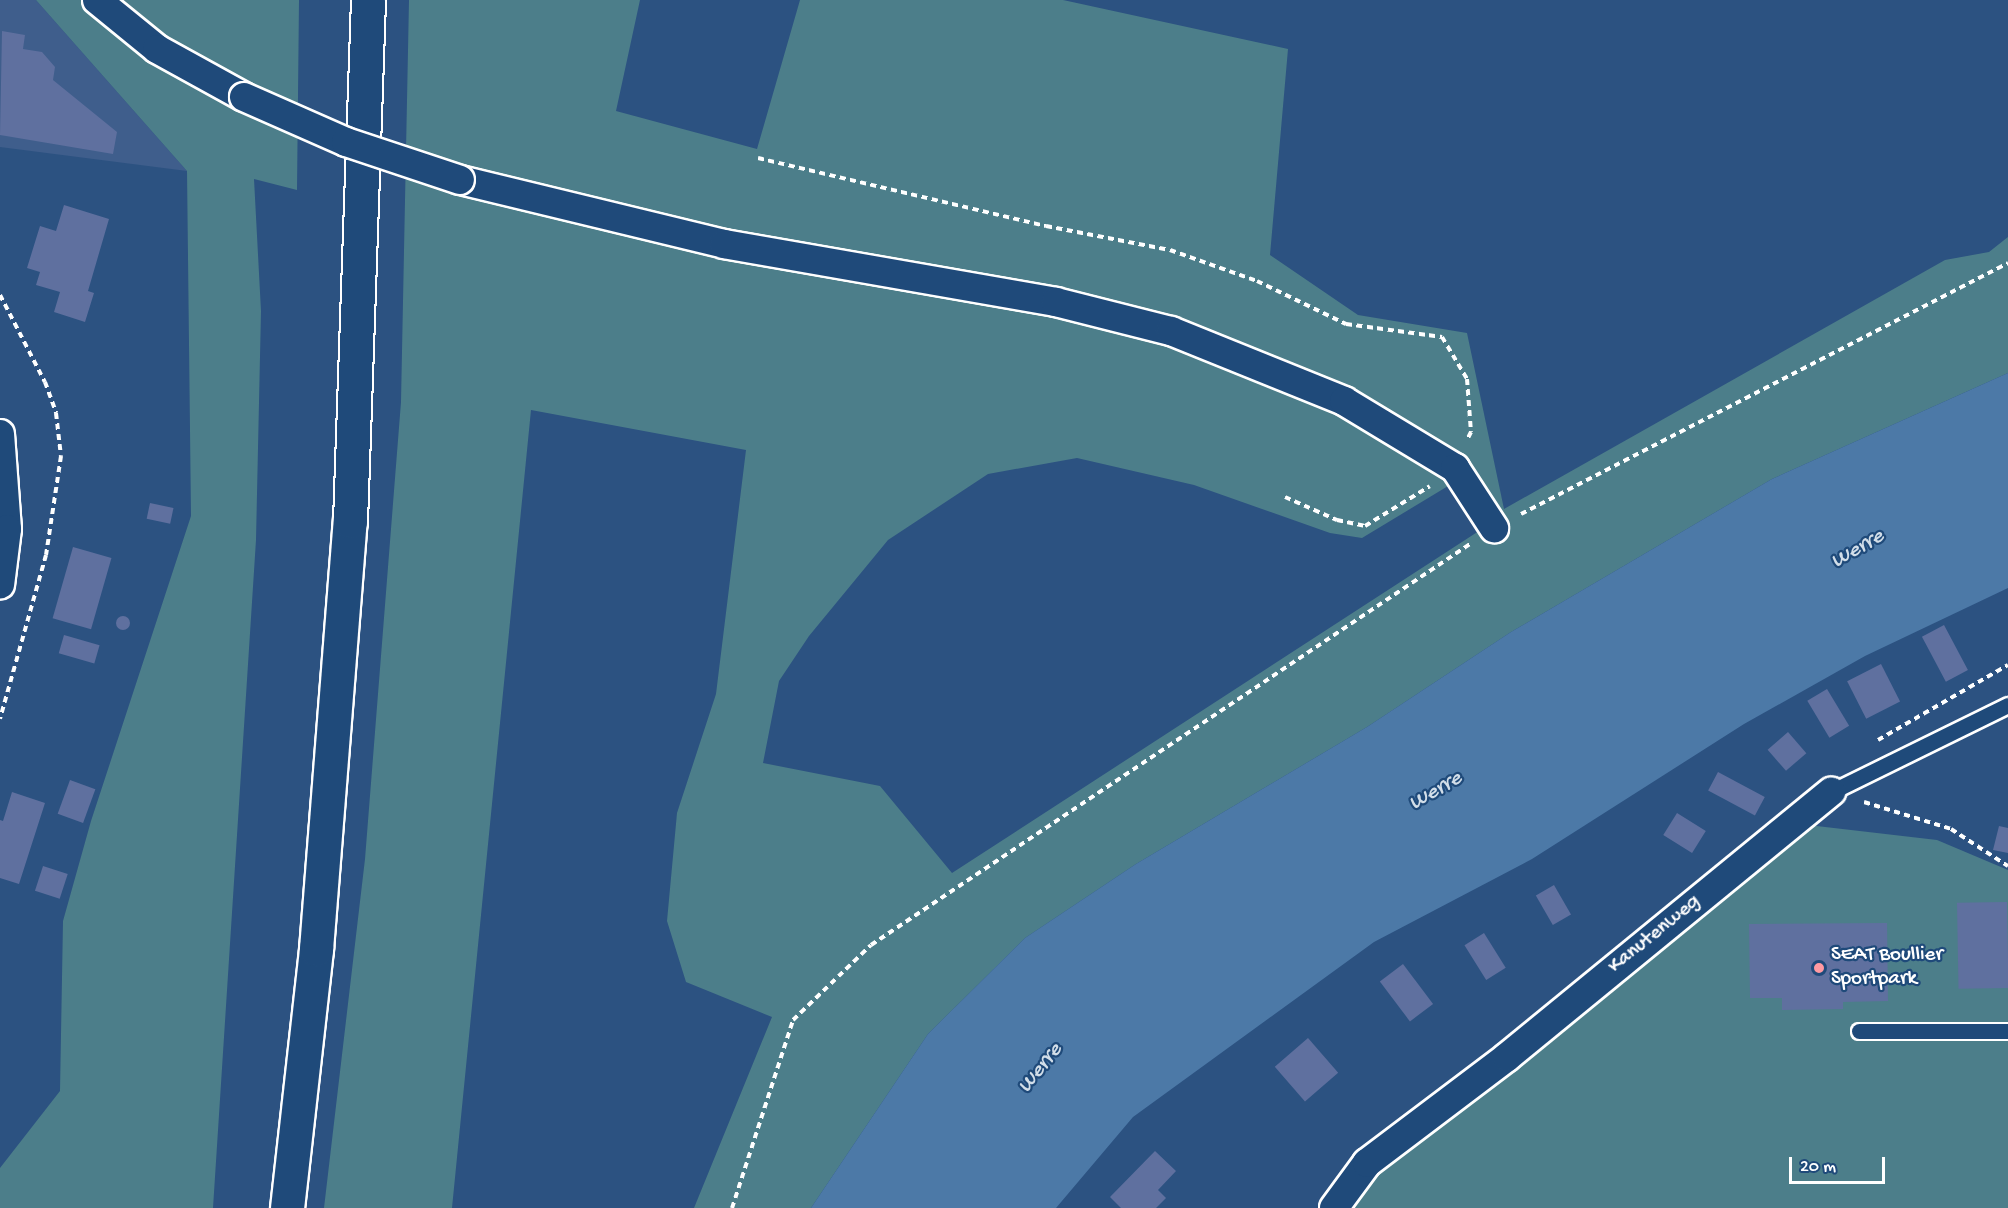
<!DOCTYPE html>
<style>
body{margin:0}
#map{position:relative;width:2008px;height:1208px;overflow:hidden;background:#2c5281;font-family:"Gochi Hand",sans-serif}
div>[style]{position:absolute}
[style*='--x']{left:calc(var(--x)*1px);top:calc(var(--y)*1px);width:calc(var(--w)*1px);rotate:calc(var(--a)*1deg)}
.built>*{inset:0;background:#3f5e8c}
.green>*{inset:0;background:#4c7e8a}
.water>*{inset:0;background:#4c79a7}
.building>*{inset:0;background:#5f709f;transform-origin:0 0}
.round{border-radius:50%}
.path>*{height:4px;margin-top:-2px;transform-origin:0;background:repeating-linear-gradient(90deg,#fff 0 6px,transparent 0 10.5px)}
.roads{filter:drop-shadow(2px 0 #fff) drop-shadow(-2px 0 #fff) drop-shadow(0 2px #fff) drop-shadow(0 -2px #fff)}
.lane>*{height:15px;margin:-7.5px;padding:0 7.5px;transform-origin:7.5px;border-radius:7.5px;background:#1f4a7a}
.street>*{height:28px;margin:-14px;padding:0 14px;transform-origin:14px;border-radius:14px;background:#1f4a7a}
.highway>*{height:33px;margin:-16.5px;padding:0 16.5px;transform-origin:16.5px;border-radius:16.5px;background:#1f4a7a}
.bridges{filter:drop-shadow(2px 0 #fff) drop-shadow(-2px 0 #fff) drop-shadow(0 2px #fff) drop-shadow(0 -2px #fff)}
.street-bridge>*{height:28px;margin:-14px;padding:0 14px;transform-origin:14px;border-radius:14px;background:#1f4a7a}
.dots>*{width:16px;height:16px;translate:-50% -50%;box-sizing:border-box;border:3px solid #1f4a7a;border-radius:50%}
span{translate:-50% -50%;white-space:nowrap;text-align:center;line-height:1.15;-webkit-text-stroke:4.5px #1f4a7a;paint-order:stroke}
.street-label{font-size:21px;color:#fff}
.poi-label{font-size:21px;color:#fff}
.left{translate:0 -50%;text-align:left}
.water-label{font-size:22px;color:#d2dee9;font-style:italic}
.scale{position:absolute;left:1789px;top:1157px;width:96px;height:27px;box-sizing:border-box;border:3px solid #fff;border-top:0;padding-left:8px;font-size:18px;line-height:21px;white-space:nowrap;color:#fff;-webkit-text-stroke:4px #1f4a7a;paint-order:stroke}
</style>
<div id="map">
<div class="built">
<i style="clip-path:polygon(0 0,36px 0,187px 171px,0 147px)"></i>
</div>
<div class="green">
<i style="clip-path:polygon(36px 0,299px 0,297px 190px,254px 179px,261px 311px,256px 540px,213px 1208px,0 1208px,0 1168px,60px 1091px,63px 921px,91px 821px,191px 516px,187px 171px)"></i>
<i style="clip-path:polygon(evenodd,409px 0,640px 0,616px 111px,757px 149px,800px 0,1063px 0,1288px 49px,1270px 255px,1358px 315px,1467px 333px,1504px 509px,1945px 260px,1989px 252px,2008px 237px,2008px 373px,1772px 479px,1511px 632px,1367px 727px,1136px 864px,1025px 938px,928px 1034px,811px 1208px,694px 1208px,772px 1017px,686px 982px,667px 921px,677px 813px,716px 694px,746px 450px,531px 410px,452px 1208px,324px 1208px,365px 859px,401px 402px,409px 0,1077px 458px,1194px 485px,1330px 533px,1362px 538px,1458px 480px,1482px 529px,952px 873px,880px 786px,763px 763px,779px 681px,809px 636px,888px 540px,988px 474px,1077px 458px)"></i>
<i style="clip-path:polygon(1808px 825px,1937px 840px,2008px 870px,2008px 1208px,1350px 1208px,1377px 1171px)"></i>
</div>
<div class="water">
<i style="clip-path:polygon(2008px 373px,2008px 588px,1865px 656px,1744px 724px,1532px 859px,1374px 942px,1133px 1117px,1056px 1208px,811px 1208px,928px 1034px,1025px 938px,1136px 864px,1367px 727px,1511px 632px,1772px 479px)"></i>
</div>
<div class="building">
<i style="clip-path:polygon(2px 31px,25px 35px,23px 49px,42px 52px,55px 67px,53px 80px,117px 132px,113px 154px,0 135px)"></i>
<i style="clip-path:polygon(64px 205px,109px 219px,88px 291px,94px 293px,85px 322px,54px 312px,60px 292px,36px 285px,40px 272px,27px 268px,40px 226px,56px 231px)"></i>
<i style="left:150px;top:503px;width:24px;height:16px;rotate:12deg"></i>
<i style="left:73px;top:547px;width:40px;height:74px;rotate:16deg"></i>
<i class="round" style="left:116px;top:616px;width:14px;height:14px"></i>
<i style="left:1944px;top:625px;width:51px;height:25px;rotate:62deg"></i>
<i style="left:64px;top:635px;width:37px;height:19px;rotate:16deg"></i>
<i style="left:1881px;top:664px;width:42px;height:38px;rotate:63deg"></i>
<i style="left:1827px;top:689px;width:43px;height:23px;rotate:59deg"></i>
<i style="left:1788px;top:732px;width:28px;height:27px;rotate:49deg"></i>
<i style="left:1718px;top:772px;width:53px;height:21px;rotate:28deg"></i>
<i style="left:70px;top:780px;width:27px;height:36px;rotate:20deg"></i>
<i style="clip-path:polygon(12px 792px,45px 803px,19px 884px,0 878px,0 820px,3px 821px)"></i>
<i style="left:1677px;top:813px;width:34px;height:26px;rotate:32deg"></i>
<i style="clip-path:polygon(1999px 826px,2008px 828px,2008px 853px,1993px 850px)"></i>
<i style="left:43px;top:866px;width:26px;height:26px;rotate:18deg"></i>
<i style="left:1554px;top:885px;width:34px;height:21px;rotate:60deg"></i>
<i style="left:2007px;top:902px;width:86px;height:50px;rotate:89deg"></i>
<i style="clip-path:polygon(1887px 923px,1888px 1001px,1843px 1002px,1843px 1009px,1782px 1010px,1782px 998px,1750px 998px,1749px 924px)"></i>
<i style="left:1484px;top:933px;width:41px;height:23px;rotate:58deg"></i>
<i style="left:1403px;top:964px;width:50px;height:29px;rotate:53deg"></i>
<i style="left:1308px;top:1038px;width:46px;height:44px;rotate:49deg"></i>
<i style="clip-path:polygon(1155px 1151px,1176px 1171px,1158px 1190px,1166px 1198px,1156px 1208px,1121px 1208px,1110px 1197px)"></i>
</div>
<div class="path">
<i style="--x:758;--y:158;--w:296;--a:13.3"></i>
<i style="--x:1046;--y:226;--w:126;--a:11"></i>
<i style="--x:1170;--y:250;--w:92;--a:19.6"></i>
<i style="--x:1257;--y:281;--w:99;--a:25.8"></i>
<i style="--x:1346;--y:324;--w:97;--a:7.7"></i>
<i style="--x:1442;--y:337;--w:49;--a:59.2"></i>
<i style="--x:1467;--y:379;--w:53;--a:85.7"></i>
<i style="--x:1471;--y:432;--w:9;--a:117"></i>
<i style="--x:0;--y:295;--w:98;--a:62.7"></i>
<i style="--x:45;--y:382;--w:33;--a:70"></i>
<i style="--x:56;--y:413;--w:43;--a:83.4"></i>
<i style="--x:61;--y:456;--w:100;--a:98.6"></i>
<i style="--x:46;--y:555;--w:170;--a:105.7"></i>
<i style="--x:1285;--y:497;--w:57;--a:23.9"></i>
<i style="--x:1337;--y:520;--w:29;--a:12"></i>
<i style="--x:1365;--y:526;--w:76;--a:-31.6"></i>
<i style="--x:1521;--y:514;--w:548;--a:-27.27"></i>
<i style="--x:1878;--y:740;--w:150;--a:-30"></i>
<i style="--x:1864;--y:802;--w:91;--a:17.2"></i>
<i style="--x:1951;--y:829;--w:68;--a:33"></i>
<i style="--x:732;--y:1208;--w:198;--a:-72"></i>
<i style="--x:793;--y:1020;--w:108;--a:-43.9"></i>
<i style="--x:871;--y:945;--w:721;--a:-33.8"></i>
</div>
<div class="roads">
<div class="lane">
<i style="--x:1831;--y:792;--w:197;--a:-26.2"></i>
<i style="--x:1859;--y:1031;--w:149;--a:0"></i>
</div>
<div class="street">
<i style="--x:97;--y:0;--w:77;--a:39.2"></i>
<i style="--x:157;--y:49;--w:99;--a:28.9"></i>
<i style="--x:460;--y:180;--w:272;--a:13.6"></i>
<i style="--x:724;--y:244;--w:337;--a:9.9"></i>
<i style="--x:1056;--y:302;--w:119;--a:14.2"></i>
<i style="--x:1171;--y:331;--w:187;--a:22"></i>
<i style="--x:1344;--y:401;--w:130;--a:31.1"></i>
<i style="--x:1455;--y:468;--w:72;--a:57"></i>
<i style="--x:0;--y:434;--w:95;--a:85.8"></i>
<i style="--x:7;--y:529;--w:56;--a:97.1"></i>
<i style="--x:1334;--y:1208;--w:56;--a:-53.7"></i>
<i style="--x:1367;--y:1163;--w:176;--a:-37.1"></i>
<i style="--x:1507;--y:1057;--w:419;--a:-39.3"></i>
</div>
<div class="highway">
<i style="--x:287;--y:1208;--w:261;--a:-83.6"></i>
<i style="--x:316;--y:949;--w:429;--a:-85.5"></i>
<i style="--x:350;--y:521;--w:521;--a:-88.02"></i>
</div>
</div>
<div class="bridges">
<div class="street-bridge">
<i style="--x:244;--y:97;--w:111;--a:23.8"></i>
<i style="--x:346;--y:142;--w:120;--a:18.4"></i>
</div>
</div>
<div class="dots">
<i style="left:1819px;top:968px;background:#ff9aa2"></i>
</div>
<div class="street-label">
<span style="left:1655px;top:935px;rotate:-39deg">Kanutenweg</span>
</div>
<div class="poi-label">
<span class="left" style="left:1831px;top:968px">SEAT Boullier<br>Sportpark</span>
</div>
<div class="water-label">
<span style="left:1858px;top:550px;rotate:-30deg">Werre</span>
<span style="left:1436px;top:792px;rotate:-30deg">Werre</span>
<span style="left:1041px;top:1069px;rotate:-51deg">Werre</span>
</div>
<div class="scale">20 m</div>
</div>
